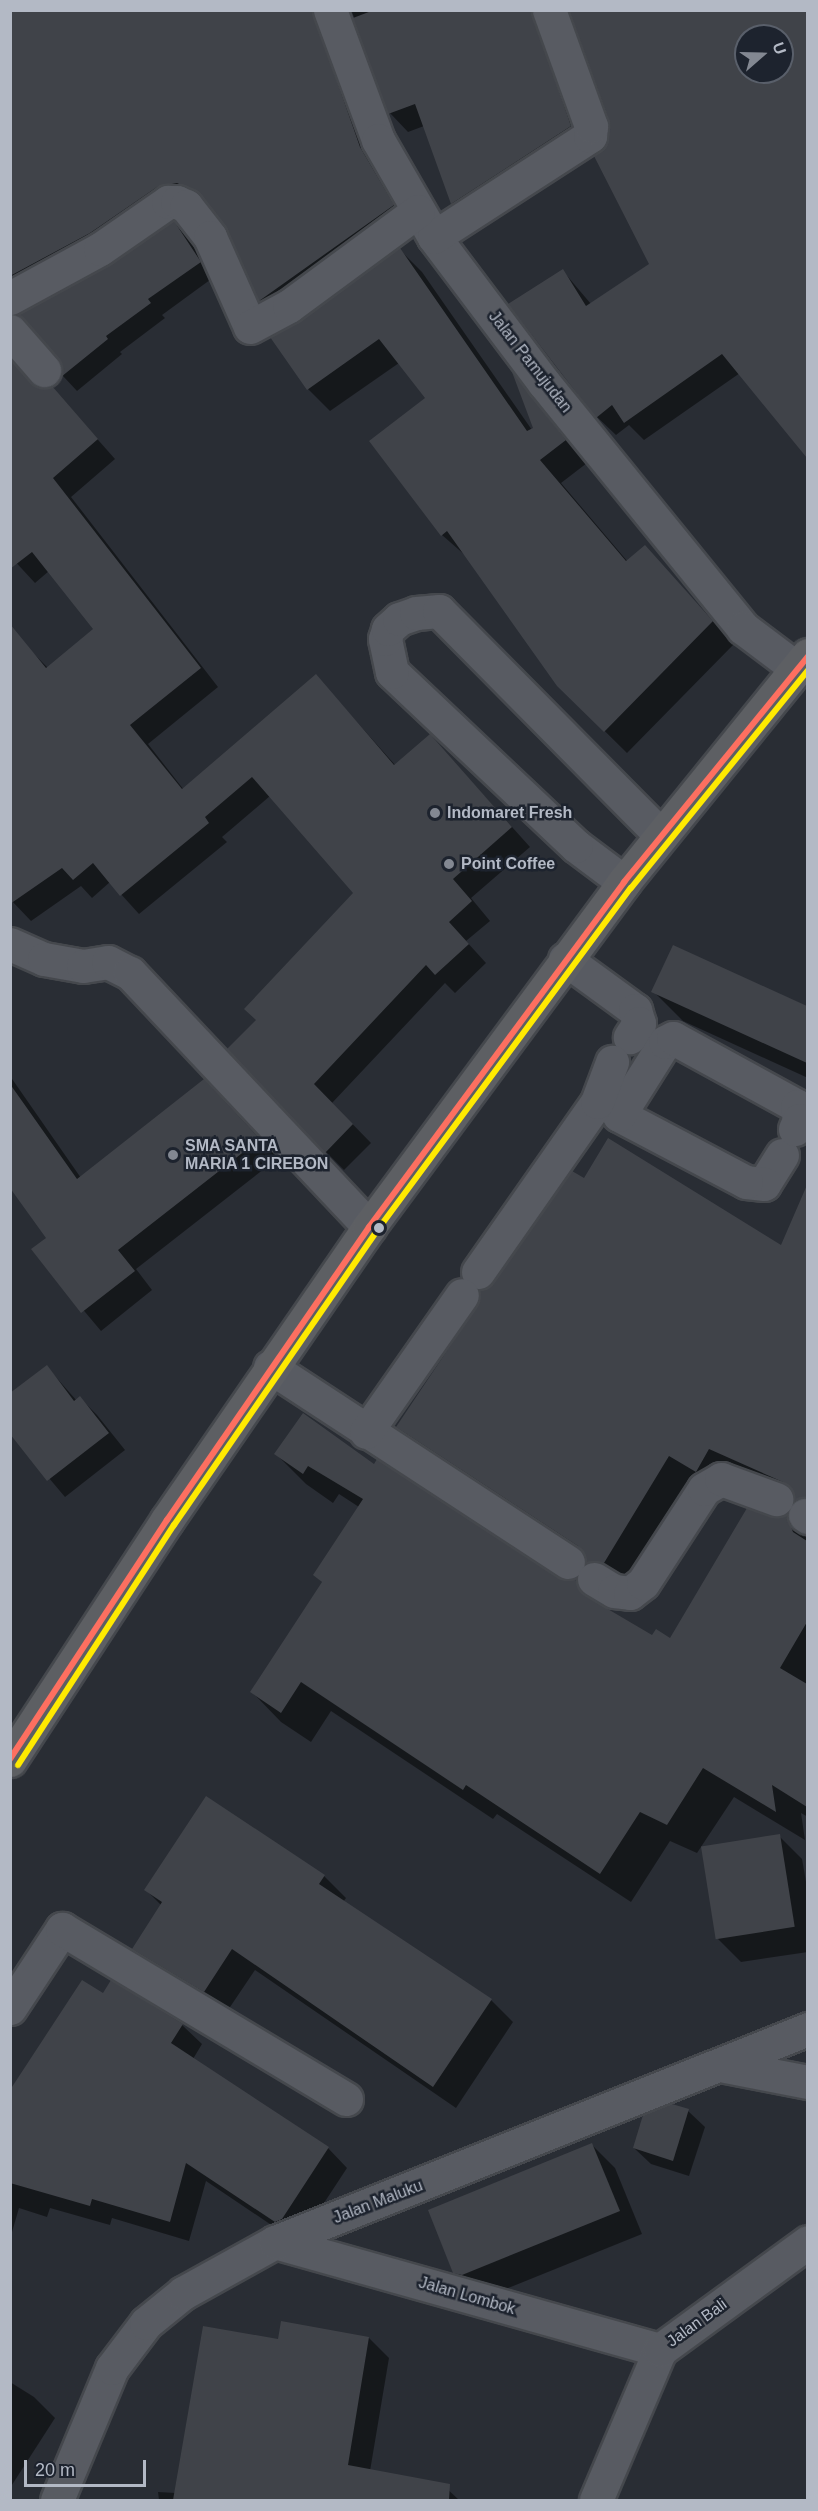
<!DOCTYPE html>
<style>
body{margin:0}
#map{position:relative;width:818px;height:2511px;overflow:hidden;background:#292d34;font-family:Helvetica,sans-serif}
div>[style]{position:absolute}
[style*='--x']{left:calc(var(--x)*1px);top:calc(var(--y)*1px);width:calc(var(--w)*1px);rotate:calc(var(--a)*1deg)}
.shadow>*{inset:0;background:#0007}
.building>*{inset:0;background:#404349;transform-origin:0 0}
.roads{filter:drop-shadow(2px 0 #45484d) drop-shadow(-2px 0 #45484d) drop-shadow(0 2px #45484d) drop-shadow(0 -2px #45484d)}
.minor>*{height:33px;margin:-16.5px;padding:0 16.5px;transform-origin:16.5px;border-radius:16.5px;background:#585b62}
.highway>*{height:33px;margin:-16.5px;padding:0 16.5px;transform-origin:16.5px;border-radius:16.5px;background:#5d5f63}
.bus-1>*{height:6px;margin:-3px;padding:0 3px;transform-origin:3px;border-radius:3px;background:#fd6f60}
.bus-2>*{height:6px;margin:-3px;padding:0 3px;transform-origin:3px;border-radius:3px;background:#ffea00}
.dots>*{width:16px;height:16px;translate:-50% -50%;box-sizing:border-box;border:3px solid #1d232e;border-radius:50%}
span{translate:-50% -50%;white-space:nowrap;text-align:center;line-height:1.15;-webkit-text-stroke:5px #1d232e;paint-order:stroke}
.street-label{font-size:16px;color:#b3b9c5}
.poi-label{font-size:16px;color:#b3b9c5;font-weight:700}
.left{translate:0 -50%;text-align:left}
.frame{position:absolute;inset:0;border:12px solid #b3b9c5;pointer-events:none}
.north{position:absolute;left:734px;top:24px;width:60px;height:60px;box-sizing:border-box;background:#1d232e;border:2px solid #595f6a;border-radius:50%;rotate:70deg;font-size:16px;font-weight:700;line-height:24px;text-align:center;color:#b3b9c5}
.north::after{content:'';display:block;margin:auto;width:21px;height:27px;background:#838892;clip-path:polygon(50% 0,100% 100%,50% 72%,0 100%)}
.scale{position:absolute;left:24px;top:2460px;width:122px;height:27px;box-sizing:border-box;border:3px solid #b3b9c5;border-top:0;padding-left:8px;font-size:18px;line-height:21px;white-space:nowrap;color:#b3b9c5;-webkit-text-stroke:4px #1d232e;paint-order:stroke}
</style>
<div id="map">
<div class="shadow">
<i style="clip-path:polygon(10px 10px,343px 10px,412px 224px,279px 318px,260px 300px,228px 228px,213px 208px,187px 201px,12px 306px,10px 344px)"></i>
<i style="clip-path:polygon(345px 10px,570px 10px,553px 16px,589px 145px,471px 221px,452px 203px,424px 126px,408px 132px,390px 113px,352px 12px)"></i>
<i style="clip-path:polygon(evenodd,571px 10px,808px 10px,808px 456px,740px 373px,644px 440px,629px 425px,616px 435px,597px 417px,563px 271px,591px 304px,651px 264px,608px 146px,610px 119px,571px 10px,746px 36px,782px 36px,782px 72px,746px 72px,746px 36px)"></i>
<i style="clip-path:polygon(174px 223px,189px 238px,214px 277px,162px 315px,165px 318px,120px 352px,122px 354px,77px 391px,63px 376px,60px 357px,110px 267px)"></i>
<i style="clip-path:polygon(400px 250px,422px 272px,532px 430px,534px 429px,516px 378px,587px 463px,561px 483px,628px 562px,645px 547px,734px 644px,627px 753px,558px 685px,466px 556px,442px 535px,427px 398px,399px 363px,330px 411px,308px 389px,301px 322px)"></i>
<i style="clip-path:polygon(10px 347px,14px 364px,35px 387px,52px 388px,115px 459px,71px 497px,218px 687px,148px 744px,184px 790px,316px 676px,396px 766px,430px 736px,530px 847px,471px 898px,490px 921px,466px 941px,486px 963px,455px 993px,445px 983px,332px 1103px,371px 1143px,344px 1170px,326px 1152px,258px 1020px,355px 893px,270px 796px,222px 837px,227px 842px,139px 914px,110px 882px,92px 898px,81px 886px,31px 921px,10px 899px,26px 646px,48px 668px,95px 629px,49px 571px,35px 583px,10px 556px)"></i>
<i style="clip-path:polygon(674px 947px,808px 1007px,808px 1078px,683px 1021px,653px 991px)"></i>
<i style="clip-path:polygon(10px 1076px,81px 1178px,222px 1100px,278px 1158px,136px 1269px,152px 1290px,101px 1331px,33px 1250px,48px 1239px,10px 1186px)"></i>
<i style="clip-path:polygon(584px 1180px,782px 1247px,808px 1190px,808px 1512px,740px 1478px,726px 1501px,699px 1484px,618px 1591px,588px 1562px,428px 1457px,398px 1427px,494px 1284px)"></i>
<i style="clip-path:polygon(47px 1367px,77px 1401px,80px 1398px,97px 1415px,125px 1450px,65px 1497px,10px 1432px)"></i>
<i style="clip-path:polygon(276px 1454px,375px 1466px,557px 1579px,575px 1581px,601px 1606px,653px 1637px,671px 1640px,770px 1518px,786px 1516px,808px 1537px,808px 1817px,801px 1813px,805px 1840px,734px 1797px,697px 1853px,670px 1841px,631px 1902px,497px 1814px,493px 1819px,331px 1711px,311px 1742px,281px 1722px,252px 1692px,323px 1583px,315px 1575px,359px 1507px,339px 1494px,333px 1503px,306px 1484px)"></i>
<i style="clip-path:polygon(779px 1836px,802px 1859px,808px 1893px,808px 1952px,741px 1962px,718px 1939px)"></i>
<i style="clip-path:polygon(324px 1876px,346px 1898px,343px 1902px,491px 2000px,513px 2022px,456px 2108px,255px 1970px,226px 2013px,156px 1971px,134px 1949px,162px 1906px,146px 1890px)"></i>
<i style="clip-path:polygon(103px 1996px,182px 2025px,202px 2044px,193px 2059px,328px 2148px,347px 2168px,301px 2238px,295px 2241px,206px 2181px,189px 2241px,112px 2218px,110px 2225px,50px 2208px,47px 2217px,19px 2208px,10px 2239px,10px 2092px)"></i>
<i style="clip-path:polygon(688px 2111px,705px 2127px,689px 2176px,651px 2164px,634px 2148px)"></i>
<i style="clip-path:polygon(592px 2145px,615px 2168px,642px 2234px,486px 2297px,478px 2295px,455px 2272px)"></i>
<i style="clip-path:polygon(369px 2338px,389px 2358px,370px 2471px,442px 2484px,459px 2500px,159px 2500px,158px 2492px,176px 2493px,279px 2341px)"></i>
<i style="clip-path:polygon(10px 2382px,34px 2397px,55px 2418px,10px 2488px)"></i>
</div>
<div class="building">
<i style="clip-path:polygon(10px 10px,312px 10px,360px 147px,394px 205px,259px 301px,225px 226px,200px 194px,177px 183px,157px 187px,90px 233px,10px 276px)"></i>
<i style="clip-path:polygon(374px 10px,531px 10px,571px 126px,451px 204px,415px 104px,388px 114px,353px 18px)"></i>
<i style="clip-path:polygon(evenodd,569px 10px,807px 10px,807px 458px,722px 354px,624px 423px,612px 405px,596px 418px,508px 304px,563px 269px,586px 306px,649px 264px,594px 156px,606px 145px,609px 120px,569px 10px,746px 36px,782px 36px,782px 72px,746px 72px,746px 36px)"></i>
<i style="clip-path:polygon(174px 221px,201px 262px,148px 299px,151px 303px,106px 336px,108px 339px,61px 377px,58px 358px,18px 315px,109px 265px)"></i>
<i style="clip-path:polygon(400px 248px,527px 431px,533px 428px,512px 372px,566px 440px,540px 460px,626px 561px,645px 545px,713px 621px,604px 732px,557px 686px,447px 531px,441px 536px,369px 441px,425px 398px,379px 339px,307px 390px,270px 337px,300px 321px)"></i>
<i style="clip-path:polygon(10px 360px,37px 387px,52px 386px,98px 439px,53px 478px,201px 668px,130px 725px,182px 789px,316px 674px,394px 765px,430px 734px,512px 827px,453px 879px,472px 901px,449px 922px,469px 944px,435px 975px,426px 965px,314px 1084px,353px 1124px,325px 1153px,227px 1049px,256px 1020px,244px 1009px,353px 893px,252px 777px,205px 817px,209px 823px,120px 896px,93px 863px,73px 880px,62px 868px,10px 904px,10px 624px,46px 668px,93px 629px,32px 552px,10px 569px)"></i>
<i style="clip-path:polygon(673px 945px,807px 1006px,807px 1063px,651px 992px)"></i>
<i style="clip-path:polygon(204px 1079px,260px 1139px,118px 1250px,135px 1271px,81px 1313px,31px 1249px,46px 1238px,10px 1188px,10px 1084px,77px 1179px)"></i>
<i style="clip-path:polygon(608px 1138px,781px 1245px,807px 1185px,807px 1497px,794px 1500px,791px 1487px,783px 1482px,709px 1449px,696px 1472px,669px 1456px,604px 1563px,587px 1562px,578px 1546px,396px 1427px,477px 1306px,480px 1290px,493px 1283px,572px 1171px,584px 1178px)"></i>
<i style="clip-path:polygon(47px 1365px,74px 1401px,80px 1396px,109px 1433px,47px 1481px,10px 1434px,10px 1393px)"></i>
<i style="clip-path:polygon(303px 1413px,374px 1464px,377px 1459px,558px 1578px,575px 1579px,584px 1595px,652px 1635px,656px 1629px,670px 1638px,747px 1508px,770px 1517px,786px 1514px,793px 1532px,807px 1541px,807px 1622px,780px 1668px,807px 1684px,807px 1807px,772px 1785px,776px 1812px,703px 1768px,667px 1825px,640px 1812px,600px 1874px,466px 1785px,463px 1790px,301px 1682px,281px 1713px,250px 1692px,322px 1582px,313px 1575px,363px 1499px,308px 1466px,303px 1474px,274px 1454px)"></i>
<i style="clip-path:polygon(206px 1796px,325px 1875px,319px 1884px,492px 1999px,433px 2087px,232px 1949px,204px 1992px,132px 1949px,162px 1902px,144px 1890px)"></i>
<i style="left:780px;top:1834px;width:94px;height:80px;rotate:81deg"></i>
<i style="clip-path:polygon(82px 1980px,103px 1993px,111px 1980px,183px 2024px,171px 2043px,329px 2147px,282px 2219px,275px 2222px,186px 2163px,170px 2222px,92px 2199px,90px 2206px,10px 2183px,10px 2090px)"></i>
<i style="clip-path:polygon(672px 2104px,689px 2109px,673px 2161px,633px 2148px,643px 2115px)"></i>
<i style="clip-path:polygon(592px 2143px,620px 2211px,462px 2275px,453px 2273px,428px 2210px)"></i>
<i style="clip-path:polygon(281px 2321px,369px 2337px,348px 2465px,450px 2484px,449px 2500px,173px 2500px,203px 2326px,278px 2339px)"></i>
</div>
<div class="roads">
<div class="minor">
<i style="--x:330;--y:10;--w:139;--a:69.7"></i>
<i style="--x:378;--y:140;--w:112;--a:60"></i>
<i style="--x:434;--y:237;--w:183;--a:53"></i>
<i style="--x:544;--y:383;--w:316;--a:50.9"></i>
<i style="--x:743;--y:628;--w:66;--a:37"></i>
<i style="--x:434;--y:237;--w:186;--a:-32.9"></i>
<i style="--x:590;--y:136;--w:10;--a:-84"></i>
<i style="--x:591;--y:126;--w:123;--a:-109.9"></i>
<i style="--x:10;--y:298;--w:102;--a:-28.6"></i>
<i style="--x:100;--y:249;--w:83;--a:-34.7"></i>
<i style="--x:168;--y:202;--w:9;--a:0"></i>
<i style="--x:177;--y:202;--w:10;--a:24"></i>
<i style="--x:186;--y:206;--w:39;--a:52"></i>
<i style="--x:210;--y:237;--w:98;--a:66"></i>
<i style="--x:250;--y:327;--w:44;--a:-28.3"></i>
<i style="--x:289;--y:306;--w:160;--a:-36.4"></i>
<i style="--x:10;--y:331;--w:52;--a:48.9"></i>
<i style="--x:624;--y:882;--w:60;--a:-143.1"></i>
<i style="--x:576;--y:846;--w:253;--a:-136.6"></i>
<i style="--x:392;--y:672;--w:34;--a:-102"></i>
<i style="--x:385;--y:639;--w:10;--a:-73"></i>
<i style="--x:388;--y:629;--w:15;--a:-42"></i>
<i style="--x:399;--y:619;--w:18;--a:-19"></i>
<i style="--x:416;--y:613;--w:23;--a:-5"></i>
<i style="--x:439;--y:611;--w:315;--a:45.3"></i>
<i style="--x:10;--y:944;--w:37;--a:24"></i>
<i style="--x:44;--y:959;--w:40;--a:10"></i>
<i style="--x:83;--y:966;--w:25;--a:-9"></i>
<i style="--x:108;--y:962;--w:25;--a:27"></i>
<i style="--x:130;--y:973;--w:349;--a:46.7"></i>
<i style="--x:565;--y:959;--w:87;--a:36.1"></i>
<i style="--x:635;--y:1010;--w:14;--a:73"></i>
<i style="--x:639;--y:1023;--w:17;--a:123"></i>
<i style="--x:782;--y:1155;--w:34;--a:122"></i>
<i style="--x:764;--y:1184;--w:18;--a:-174"></i>
<i style="--x:746;--y:1182;--w:144;--a:-152.2"></i>
<i style="--x:619;--y:1115;--w:86;--a:-57.8"></i>
<i style="--x:665;--y:1042;--w:9;--a:-27"></i>
<i style="--x:673;--y:1038;--w:141;--a:28.7"></i>
<i style="--x:797;--y:1106;--w:14;--a:82"></i>
<i style="--x:799;--y:1120;--w:10;--a:114"></i>
<i style="--x:478;--y:1272;--w:208;--a:-55"></i>
<i style="--x:597;--y:1102;--w:43;--a:-69.4"></i>
<i style="--x:270;--y:1367;--w:356;--a:33.2"></i>
<i style="--x:366;--y:1432;--w:167;--a:-55"></i>
<i style="--x:805;--y:1515;--w:4;--a:34"></i>
<i style="--x:594;--y:1579;--w:23;--a:31"></i>
<i style="--x:614;--y:1591;--w:16;--a:7"></i>
<i style="--x:630;--y:1593;--w:16;--a:-38"></i>
<i style="--x:643;--y:1583;--w:112;--a:-57"></i>
<i style="--x:704;--y:1489;--w:20;--a:-30"></i>
<i style="--x:721;--y:1479;--w:59;--a:20"></i>
<i style="--x:10;--y:2008;--w:95;--a:-56.6"></i>
<i style="--x:62;--y:1929;--w:331;--a:30.9"></i>
<i style="--x:725;--y:2066;--w:85;--a:10.9"></i>
<i style="--x:275;--y:2242;--w:400;--a:15.7"></i>
<i style="--x:57;--y:2500;--w:143;--a:-67.4"></i>
<i style="--x:112;--y:2368;--w:56;--a:-52.9"></i>
<i style="--x:146;--y:2323;--w:48;--a:-39"></i>
<i style="--x:183;--y:2293;--w:105;--a:-29"></i>
<i style="--x:275;--y:2242;--w:574;--a:-21.78"></i>
<i style="--x:596;--y:2500;--w:163;--a:-66.9"></i>
<i style="--x:660;--y:2350;--w:183;--a:-36.1"></i>
</div>
<div class="highway">
<i style="--x:10;--y:1760;--w:287;--a:-56.8"></i>
<i style="--x:167;--y:1520;--w:356;--a:-55.4"></i>
<i style="--x:369;--y:1227;--w:429;--a:-53.5"></i>
<i style="--x:624;--y:882;--w:292;--a:-51"></i>
</div>
</div>
<div class="bus-1">
<i style="--x:10;--y:1759;--w:286;--a:-56.7"></i>
<i style="--x:167;--y:1520;--w:356;--a:-55.4"></i>
<i style="--x:369;--y:1227;--w:429;--a:-53.5"></i>
<i style="--x:624;--y:882;--w:291;--a:-50.8"></i>
</div>
<div class="bus-2">
<i style="--x:18;--y:1765;--w:286;--a:-57"></i>
<i style="--x:174;--y:1525;--w:356;--a:-55.4"></i>
<i style="--x:376;--y:1232;--w:428;--a:-53.5"></i>
<i style="--x:631;--y:888;--w:281;--a:-50.9"></i>
</div>
<div class="dots">
<i style="left:435px;top:813px;background:#838892"></i>
<i style="left:449px;top:864px;background:#838892"></i>
<i style="left:173px;top:1155px;background:#838892"></i>
<i style="left:379px;top:1228px;background:#b3b9c5"></i>
</div>
<div class="street-label">
<span style="left:530px;top:362px;rotate:52deg">Jalan Pamujudan</span>
<span style="left:378px;top:2202px;rotate:-21deg">Jalan Maluku</span>
<span style="left:467px;top:2296px;rotate:16deg">Jalan Lombok</span>
<span style="left:697px;top:2323px;rotate:-36deg">Jalan Bali</span>
</div>
<div class="poi-label">
<span class="left" style="left:447px;top:813px">Indomaret Fresh</span>
<span class="left" style="left:461px;top:864px">Point Coffee</span>
<span class="left" style="left:185px;top:1155px">SMA SANTA<br>MARIA 1 CIREBON</span>
</div>
<div class="frame"></div>
<div class="north">U</div>
<div class="scale">20 m</div>
</div>
